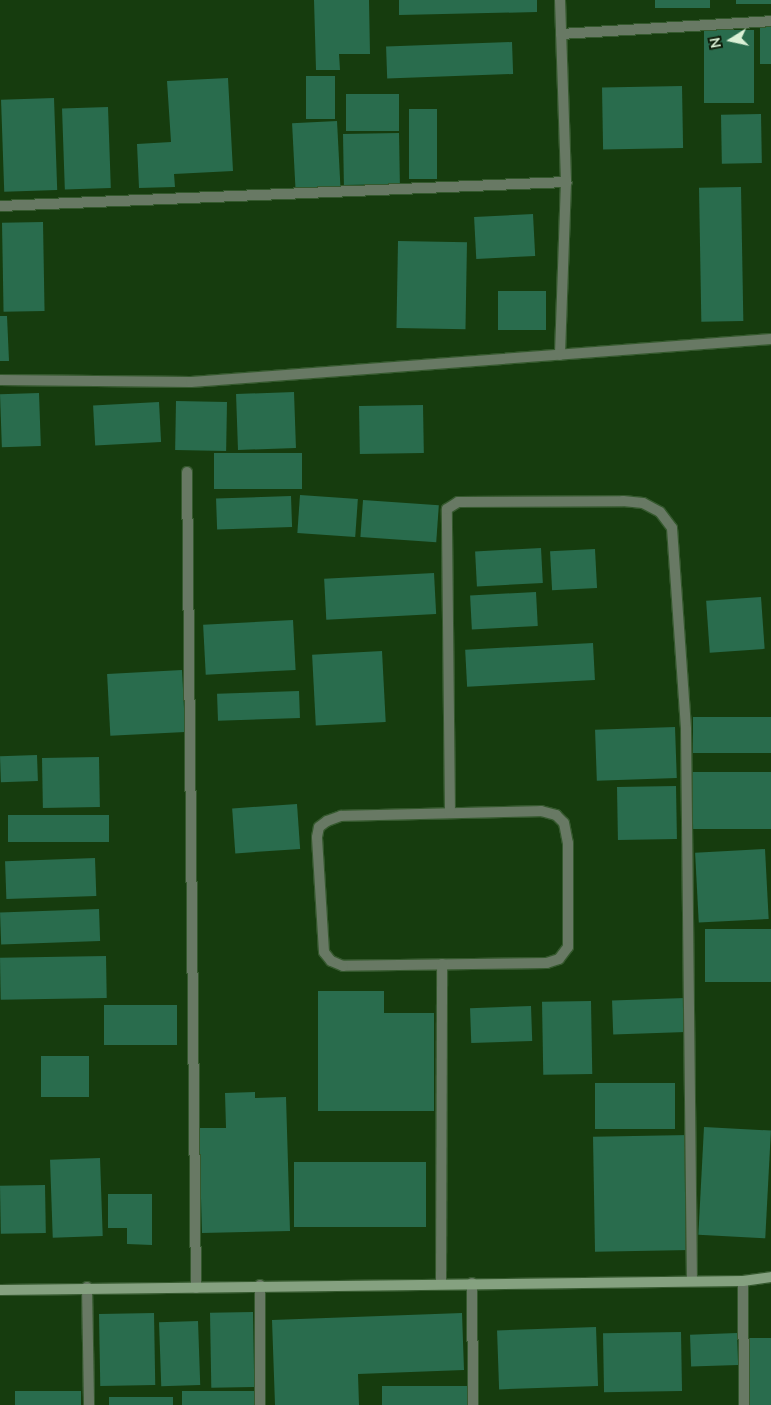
<!DOCTYPE html>
<style>
body{margin:0}
#map{position:relative;width:771px;height:1405px;overflow:hidden;background:#163c0e;font-family:"Nunito Sans",sans-serif}
div>[style]{position:absolute}
[style*='--x']{left:calc(var(--x)*1px);top:calc(var(--y)*1px);width:calc(var(--w)*1px);rotate:calc(var(--a)*1deg)}
.building>*{inset:0;background:#296c4d;transform-origin:0 0}
.roads{filter:drop-shadow(1px 0 #35592e) drop-shadow(-1px 0 #35592e) drop-shadow(0 1px #35592e) drop-shadow(0 -1px #35592e)}
.street>*{height:10px;margin:-5px;padding:0 5px;transform-origin:5px;border-radius:5px;background:#687964}
.secondary>*{height:10px;margin:-5px;padding:0 5px;transform-origin:5px;border-radius:5px;background:#85a180}
span{translate:-50% -50%;white-space:nowrap;text-align:center;line-height:1.15;-webkit-text-stroke:4px #0e1f0b;paint-order:stroke}
.north{position:absolute;left:706px;top:15px;width:50px;height:50px;-webkit-text-stroke:4px #0e1f0b;paint-order:stroke;rotate:260deg;font-size:14px;font-weight:700;line-height:20px;text-align:center;color:#daf0d6}
.north::after{content:'';display:block;margin:auto;width:18px;height:22px;background:#daf0d6;clip-path:polygon(50% 0,100% 100%,50% 72%,0 100%)}
</style>
<div id="map">
<div class="building">
<i style="clip-path:polygon(314px 0,369px 0,370px 54px,339px 54px,340px 70px,316px 70px)"></i>
<i style="clip-path:polygon(399px 0,537px 0,537px 12px,399px 15px)"></i>
<i style="left:655px;top:0;width:55px;height:8px"></i>
<i style="left:736px;top:0;width:35px;height:4px"></i>
<i style="left:760px;top:23px;width:11px;height:41px"></i>
<i style="left:704px;top:30px;width:50px;height:73px"></i>
<i style="left:512px;top:42px;width:32px;height:126px;rotate:88deg"></i>
<i style="left:306px;top:76px;width:29px;height:43px"></i>
<i style="clip-path:polygon(228px 78px,233px 171px,174px 174px,175px 187px,139px 188px,137px 144px,171px 142px,167px 81px)"></i>
<i style="left:682px;top:86px;width:62px;height:80px;rotate:89deg"></i>
<i style="left:399px;top:94px;width:37px;height:53px;rotate:90deg"></i>
<i style="left:54px;top:98px;width:92px;height:53px;rotate:88deg"></i>
<i style="left:108px;top:107px;width:81px;height:46px;rotate:88deg"></i>
<i style="left:409px;top:109px;width:28px;height:70px"></i>
<i style="left:761px;top:114px;width:49px;height:40px;rotate:89deg"></i>
<i style="left:337px;top:121px;width:67px;height:45px;rotate:87deg"></i>
<i style="left:399px;top:133px;width:51px;height:56px;rotate:89deg"></i>
<i style="left:741px;top:187px;width:134px;height:42px;rotate:89deg"></i>
<i style="left:533px;top:214px;width:42px;height:59px;rotate:87deg"></i>
<i style="left:43px;top:222px;width:89px;height:41px;rotate:89deg"></i>
<i style="left:398px;top:241px;width:69px;height:87px;rotate:1deg"></i>
<i style="left:498px;top:291px;width:48px;height:39px"></i>
<i style="clip-path:polygon(0 316px,7px 316px,9px 361px,0 361px)"></i>
<i style="left:294px;top:392px;width:56px;height:58px;rotate:88deg"></i>
<i style="left:39px;top:393px;width:53px;height:39px;rotate:88deg"></i>
<i style="left:176px;top:401px;width:51px;height:49px;rotate:1deg"></i>
<i style="left:159px;top:402px;width:40px;height:66px;rotate:87deg"></i>
<i style="left:423px;top:405px;width:48px;height:64px;rotate:89deg"></i>
<i style="left:214px;top:453px;width:88px;height:36px"></i>
<i style="left:300px;top:495px;width:58px;height:38px;rotate:4deg"></i>
<i style="left:291px;top:496px;width:31px;height:75px;rotate:88deg"></i>
<i style="left:363px;top:500px;width:76px;height:37px;rotate:4deg"></i>
<i style="left:541px;top:548px;width:35px;height:66px;rotate:87deg"></i>
<i style="left:595px;top:549px;width:39px;height:45px;rotate:87deg"></i>
<i style="left:434px;top:573px;width:41px;height:110px;rotate:87deg"></i>
<i style="left:536px;top:592px;width:34px;height:66px;rotate:87deg"></i>
<i style="left:761px;top:597px;width:52px;height:55px;rotate:86deg"></i>
<i style="left:293px;top:620px;width:50px;height:90px;rotate:87deg"></i>
<i style="left:593px;top:643px;width:37px;height:128px;rotate:87deg"></i>
<i style="left:382px;top:651px;width:71px;height:70px;rotate:87deg"></i>
<i style="left:182px;top:670px;width:62px;height:75px;rotate:87deg"></i>
<i style="left:299px;top:691px;width:27px;height:82px;rotate:88deg"></i>
<i style="left:771px;top:717px;width:36px;height:78px;rotate:90deg"></i>
<i style="left:675px;top:727px;width:51px;height:80px;rotate:88deg"></i>
<i style="left:37px;top:755px;width:26px;height:37px;rotate:88deg"></i>
<i style="left:99px;top:757px;width:50px;height:57px;rotate:89deg"></i>
<i style="left:771px;top:772px;width:57px;height:79px;rotate:90deg"></i>
<i style="left:676px;top:786px;width:53px;height:59px;rotate:89deg"></i>
<i style="left:297px;top:804px;width:45px;height:65px;rotate:86deg"></i>
<i style="left:109px;top:815px;width:27px;height:101px;rotate:90deg"></i>
<i style="left:765px;top:849px;width:70px;height:70px;rotate:87deg"></i>
<i style="left:95px;top:858px;width:38px;height:90px;rotate:88deg"></i>
<i style="left:99px;top:909px;width:32px;height:99px;rotate:88deg"></i>
<i style="left:771px;top:929px;width:53px;height:66px;rotate:90deg"></i>
<i style="left:106px;top:956px;width:42px;height:106px;rotate:89deg"></i>
<i style="clip-path:polygon(318px 991px,384px 991px,384px 1013px,434px 1013px,434px 1111px,318px 1111px)"></i>
<i style="left:685px;top:998px;width:34px;height:73px;rotate:88deg"></i>
<i style="left:591px;top:1001px;width:73px;height:49px;rotate:89deg"></i>
<i style="left:177px;top:1005px;width:40px;height:73px;rotate:90deg"></i>
<i style="left:531px;top:1006px;width:35px;height:61px;rotate:88deg"></i>
<i style="left:41px;top:1056px;width:48px;height:41px"></i>
<i style="left:595px;top:1083px;width:80px;height:46px"></i>
<i style="clip-path:polygon(255px 1092px,255px 1098px,286px 1097px,290px 1231px,202px 1233px,199px 1128px,226px 1128px,225px 1093px)"></i>
<i style="left:704px;top:1127px;width:67px;height:108px;rotate:3deg"></i>
<i style="left:689px;top:1135px;width:115px;height:96px;rotate:89deg"></i>
<i style="left:100px;top:1158px;width:78px;height:50px;rotate:88deg"></i>
<i style="left:294px;top:1162px;width:132px;height:65px"></i>
<i style="left:45px;top:1185px;width:48px;height:45px;rotate:89deg"></i>
<i style="clip-path:polygon(108px 1194px,152px 1194px,152px 1245px,127px 1244px,127px 1228px,108px 1228px)"></i>
<i style="left:253px;top:1312px;width:75px;height:43px;rotate:89deg"></i>
<i style="left:154px;top:1313px;width:72px;height:55px;rotate:89deg"></i>
<i style="clip-path:polygon(462px 1313px,464px 1370px,358px 1374px,359px 1405px,275px 1405px,272px 1320px)"></i>
<i style="left:198px;top:1321px;width:64px;height:39px;rotate:88deg"></i>
<i style="left:596px;top:1327px;width:59px;height:99px;rotate:88deg"></i>
<i style="left:681px;top:1332px;width:59px;height:78px;rotate:89deg"></i>
<i style="left:737px;top:1333px;width:32px;height:47px;rotate:88deg"></i>
<i style="left:747px;top:1338px;width:24px;height:67px"></i>
<i style="left:469px;top:1386px;width:19px;height:87px;rotate:90deg"></i>
<i style="left:81px;top:1391px;width:14px;height:66px;rotate:90deg"></i>
<i style="left:257px;top:1391px;width:14px;height:75px;rotate:90deg"></i>
<i style="left:173px;top:1397px;width:8px;height:64px;rotate:90deg"></i>
</div>
<div class="roads">
<div class="street">
<i style="--x:560;--y:0;--w:182;--a:88.1"></i>
<i style="--x:566;--y:182;--w:173;--a:92"></i>
<i style="--x:561;--y:34;--w:210;--a:-3.5"></i>
<i style="--x:0;--y:206;--w:567;--a:-2.43"></i>
<i style="--x:0;--y:380;--w:191;--a:0.6"></i>
<i style="--x:191;--y:382;--w:582;--a:-4.24"></i>
<i style="--x:187;--y:472;--w:816;--a:89.37"></i>
<i style="--x:541;--y:811;--w:16;--a:15"></i>
<i style="--x:556;--y:815;--w:11;--a:45"></i>
<i style="--x:564;--y:823;--w:20;--a:79"></i>
<i style="--x:568;--y:843;--w:104;--a:90"></i>
<i style="--x:568;--y:947;--w:15;--a:127"></i>
<i style="--x:559;--y:959;--w:13;--a:162"></i>
<i style="--x:547;--y:963;--w:204;--a:179.2"></i>
<i style="--x:343;--y:966;--w:13;--a:-157"></i>
<i style="--x:331;--y:961;--w:11;--a:-128"></i>
<i style="--x:324;--y:952;--w:115;--a:-93.5"></i>
<i style="--x:317;--y:837;--w:10;--a:-79"></i>
<i style="--x:319;--y:827;--w:10;--a:-37"></i>
<i style="--x:327;--y:821;--w:15;--a:-20"></i>
<i style="--x:341;--y:816;--w:200;--a:-1.4"></i>
<i style="--x:450;--y:813;--w:304;--a:-90.6"></i>
<i style="--x:447;--y:509;--w:13;--a:-32"></i>
<i style="--x:458;--y:502;--w:165;--a:-0.3"></i>
<i style="--x:623;--y:501;--w:20;--a:6"></i>
<i style="--x:643;--y:503;--w:19;--a:28"></i>
<i style="--x:660;--y:512;--w:20;--a:53"></i>
<i style="--x:672;--y:528;--w:202;--a:86"></i>
<i style="--x:686;--y:730;--w:551;--a:89.38"></i>
<i style="--x:743;--y:1281;--w:124;--a:89.5"></i>
<i style="--x:441;--y:1283;--w:319;--a:-89.8"></i>
<i style="--x:472;--y:1283;--w:122;--a:89.5"></i>
<i style="--x:260;--y:1285;--w:120;--a:90"></i>
<i style="--x:87;--y:1287;--w:118;--a:89"></i>
</div>
<div class="secondary">
<i style="--x:0;--y:1290;--w:743;--a:-0.69"></i>
<i style="--x:743;--y:1281;--w:28;--a:-8"></i>
</div>
</div>
<div class="north">N</div>
</div>
